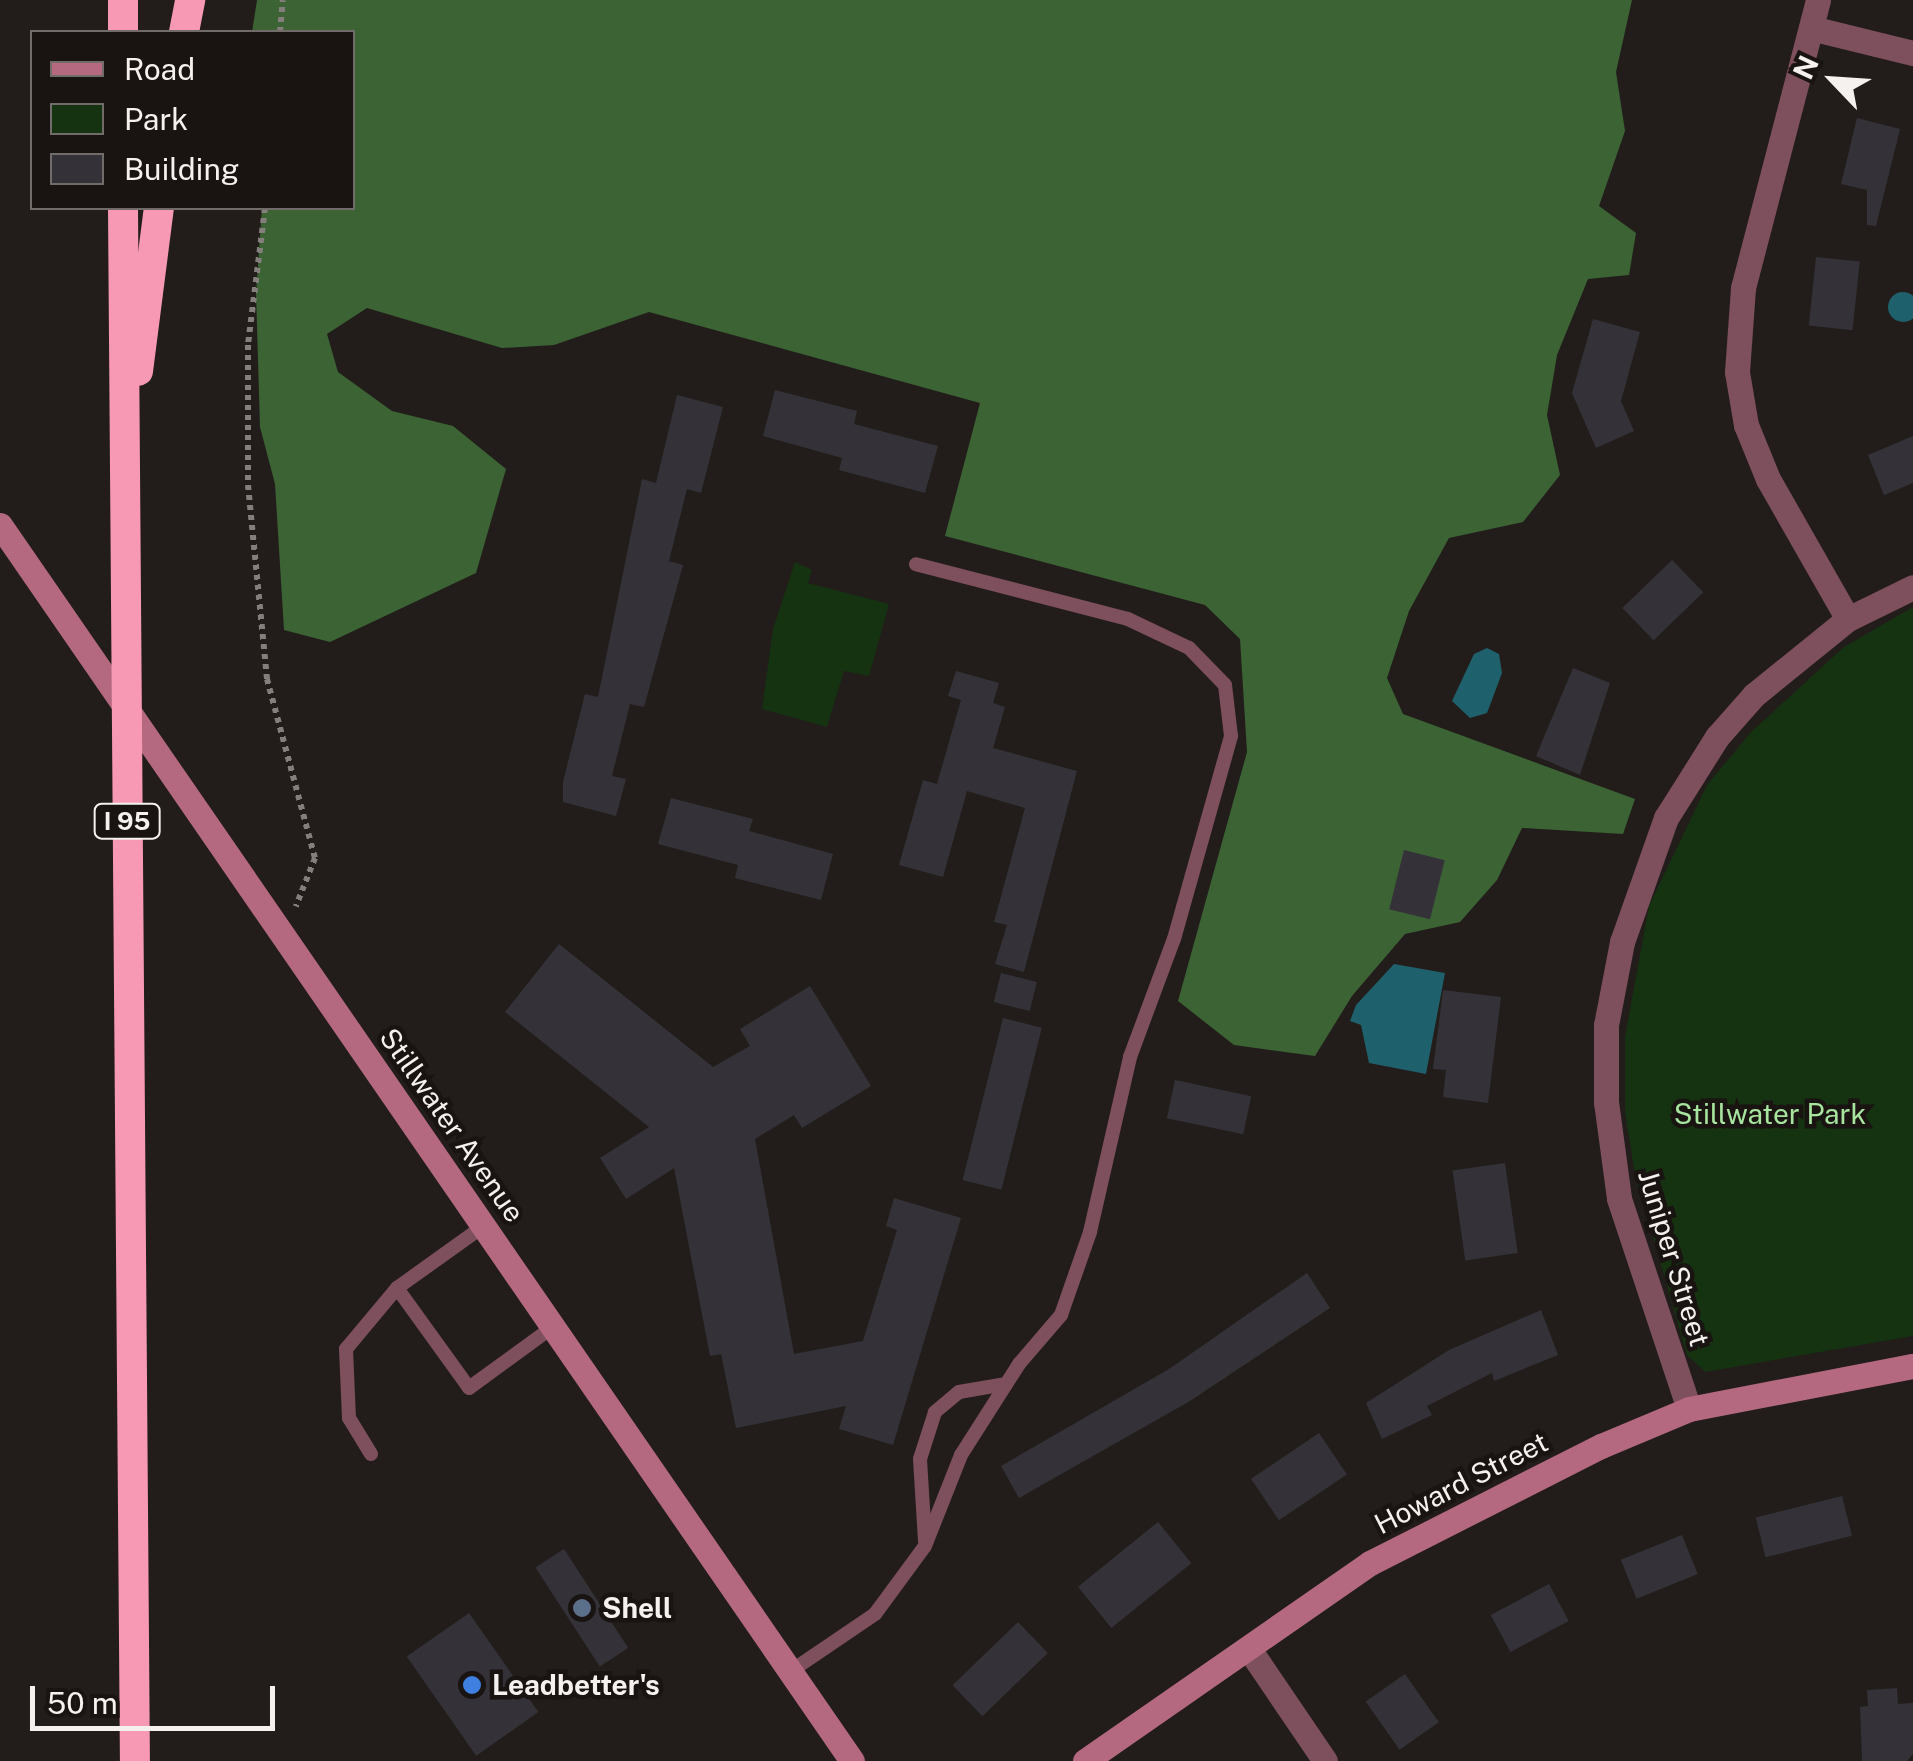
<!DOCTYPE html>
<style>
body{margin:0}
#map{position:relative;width:1913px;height:1761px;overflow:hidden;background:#221d1a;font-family:"Public Sans",sans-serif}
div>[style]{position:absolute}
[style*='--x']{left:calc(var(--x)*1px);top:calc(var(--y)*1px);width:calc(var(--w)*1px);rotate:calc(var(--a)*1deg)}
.green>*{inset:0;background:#153211}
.forest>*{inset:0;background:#3b6334}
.water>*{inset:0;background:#1e616d}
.round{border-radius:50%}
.building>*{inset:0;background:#343238;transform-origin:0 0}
.path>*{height:6px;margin-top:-3px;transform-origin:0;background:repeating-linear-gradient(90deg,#847f7d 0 5px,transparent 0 10px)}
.lane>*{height:14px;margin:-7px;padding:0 7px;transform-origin:7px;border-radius:7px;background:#7e4f5d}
.street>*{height:25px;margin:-12.5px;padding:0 12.5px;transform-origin:12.5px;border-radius:12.5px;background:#7e4f5d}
.secondary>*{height:25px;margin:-12.5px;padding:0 12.5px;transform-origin:12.5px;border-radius:12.5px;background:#b46980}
.highway>*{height:30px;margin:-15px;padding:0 15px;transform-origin:15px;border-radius:15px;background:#f799b5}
.dots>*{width:28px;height:28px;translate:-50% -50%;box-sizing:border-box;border:5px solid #191411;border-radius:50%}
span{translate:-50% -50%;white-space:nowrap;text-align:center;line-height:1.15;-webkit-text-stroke:9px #191411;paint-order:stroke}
.shield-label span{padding:2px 8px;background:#191411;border:2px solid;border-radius:8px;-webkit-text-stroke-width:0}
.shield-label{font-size:25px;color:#f5f1ef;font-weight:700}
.park-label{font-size:28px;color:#a7e59e}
.street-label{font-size:28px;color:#f5f1ef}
.poi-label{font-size:28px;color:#f5f1ef;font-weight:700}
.left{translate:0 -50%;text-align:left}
.legend{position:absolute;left:30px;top:30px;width:325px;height:180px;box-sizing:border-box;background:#191411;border:2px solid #716c6a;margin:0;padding:12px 18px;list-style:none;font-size:30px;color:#f5f1ef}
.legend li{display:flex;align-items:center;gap:20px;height:50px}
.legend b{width:50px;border:2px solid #716c6a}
.north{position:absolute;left:1783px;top:30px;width:100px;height:100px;-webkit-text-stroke:8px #191411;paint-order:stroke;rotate:295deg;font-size:28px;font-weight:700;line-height:40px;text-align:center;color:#f5f1ef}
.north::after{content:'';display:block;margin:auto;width:35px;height:45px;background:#f5f1ef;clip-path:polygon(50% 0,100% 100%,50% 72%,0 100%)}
.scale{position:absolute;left:30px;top:1686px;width:245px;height:45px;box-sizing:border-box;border:5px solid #f5f1ef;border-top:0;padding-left:12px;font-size:30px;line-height:35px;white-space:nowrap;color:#f5f1ef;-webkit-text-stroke:8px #191411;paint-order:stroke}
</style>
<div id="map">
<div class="green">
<i style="clip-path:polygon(795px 562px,812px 570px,808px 583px,889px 604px,869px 676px,844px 671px,827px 727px,762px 709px,773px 629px)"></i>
<i style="clip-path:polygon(1913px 607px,1913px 1336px,1705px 1372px,1687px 1355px,1635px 1175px,1625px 1112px,1625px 1037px,1649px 906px,1707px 785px,1751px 732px,1844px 647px)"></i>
</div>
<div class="forest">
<i style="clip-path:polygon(257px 0,1632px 0,1616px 72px,1625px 131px,1599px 206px,1636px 233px,1629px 275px,1588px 279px,1557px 355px,1547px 415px,1560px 475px,1523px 522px,1449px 538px,1409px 611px,1387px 678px,1403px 714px,1635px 799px,1623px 834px,1522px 828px,1497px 880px,1460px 922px,1405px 934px,1352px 996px,1315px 1056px,1234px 1045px,1178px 1001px,1247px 752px,1240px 639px,1205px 605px,945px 536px,980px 403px,649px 312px,554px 345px,502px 348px,367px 308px,327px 334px,338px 372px,392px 411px,453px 426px,506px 469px,476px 573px,330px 642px,284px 630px,275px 484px,260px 427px,256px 293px,262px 208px,352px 208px,352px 32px,252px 32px)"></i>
</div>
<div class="water">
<i class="round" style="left:1888px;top:292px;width:30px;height:30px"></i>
<i style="clip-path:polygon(1487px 648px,1499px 654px,1502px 673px,1487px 713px,1470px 718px,1452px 701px,1474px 654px)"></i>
<i style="clip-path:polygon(1394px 964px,1445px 973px,1426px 1074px,1369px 1063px,1361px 1025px,1350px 1021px,1356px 1005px)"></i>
</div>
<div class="building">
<i style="clip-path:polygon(1857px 118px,1900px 129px,1876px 226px,1867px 225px,1867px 190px,1841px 184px)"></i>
<i style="left:1816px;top:257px;width:44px;height:69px;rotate:6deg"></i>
<i style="clip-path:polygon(1593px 319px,1640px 332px,1621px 401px,1634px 431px,1596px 448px,1572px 393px)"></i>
<i style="clip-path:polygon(775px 390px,857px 411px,854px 424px,938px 446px,925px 493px,839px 470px,842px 458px,763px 436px)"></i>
<i style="clip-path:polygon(677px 395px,723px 407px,701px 493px,687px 489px,669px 561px,683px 565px,644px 707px,630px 704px,612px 776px,626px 779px,616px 816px,563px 802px,563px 782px,585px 694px,598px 697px,642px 479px,656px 483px)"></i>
<i style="clip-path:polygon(1913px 436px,1913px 483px,1884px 495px,1868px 455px)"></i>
<i style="left:1672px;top:560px;width:45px;height:69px;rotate:46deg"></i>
<i style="clip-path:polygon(1573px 668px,1610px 683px,1580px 775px,1536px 756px)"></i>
<i style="clip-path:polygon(956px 671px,999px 683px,993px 703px,1005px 707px,993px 748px,1077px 771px,1024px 972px,995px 964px,1007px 925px,994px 922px,1025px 808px,967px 791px,943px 877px,899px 865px,923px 780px,937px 784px,961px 700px,948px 696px)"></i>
<i style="clip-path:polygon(671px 798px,753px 819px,749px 831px,833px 854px,821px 900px,735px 878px,738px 865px,658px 844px)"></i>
<i style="left:1404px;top:850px;width:42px;height:61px;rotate:14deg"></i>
<i style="clip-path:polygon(559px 944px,713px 1067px,750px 1046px,740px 1029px,810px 986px,871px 1086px,802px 1128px,794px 1115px,755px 1139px,794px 1354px,863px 1341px,897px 1230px,886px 1226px,894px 1198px,961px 1218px,893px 1445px,839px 1429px,846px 1406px,736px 1428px,721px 1354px,710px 1356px,674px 1168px,626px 1199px,600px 1158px,649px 1127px,505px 1012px)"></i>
<i style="left:1001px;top:973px;width:37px;height:30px;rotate:14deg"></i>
<i style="clip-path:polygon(1443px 990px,1501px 997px,1488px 1103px,1443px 1097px,1446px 1070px,1433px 1069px)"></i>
<i style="left:1003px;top:1018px;width:40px;height:167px;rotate:14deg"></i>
<i style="left:1175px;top:1080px;width:78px;height:39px;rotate:12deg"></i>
<i style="left:1505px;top:1163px;width:91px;height:53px;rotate:82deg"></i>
<i style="clip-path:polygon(1307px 1273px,1330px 1308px,1190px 1401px,1019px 1498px,1001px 1466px,1169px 1369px)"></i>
<i style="clip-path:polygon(1541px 1310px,1558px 1355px,1494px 1381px,1492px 1373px,1427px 1406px,1432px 1415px,1382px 1439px,1366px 1403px,1449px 1350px)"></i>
<i style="left:1319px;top:1433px;width:50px;height:82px;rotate:56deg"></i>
<i style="left:1842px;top:1496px;width:41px;height:89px;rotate:76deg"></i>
<i style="left:1158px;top:1522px;width:53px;height:103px;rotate:51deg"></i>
<i style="left:1682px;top:1535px;width:42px;height:66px;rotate:68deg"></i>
<i style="left:564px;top:1549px;width:118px;height:34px;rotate:57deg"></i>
<i style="left:1549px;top:1584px;width:42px;height:66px;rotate:62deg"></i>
<i style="left:469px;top:1613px;width:121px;height:76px;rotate:55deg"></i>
<i style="left:1018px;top:1622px;width:43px;height:91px;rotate:46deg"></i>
<i style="left:1405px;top:1674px;width:59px;height:48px;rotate:55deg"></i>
<i style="clip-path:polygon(1897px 1688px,1898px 1704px,1913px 1703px,1913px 1754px,1907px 1761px,1862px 1761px,1860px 1707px,1868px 1706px,1867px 1690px)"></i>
</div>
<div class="path">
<i style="--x:280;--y:32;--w:32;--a:-85"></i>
<i style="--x:265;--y:208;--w:138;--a:97.1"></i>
<i style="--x:248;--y:345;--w:140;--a:90"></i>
<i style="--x:248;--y:485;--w:195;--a:84.4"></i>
<i style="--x:267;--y:679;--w:185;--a:75"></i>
<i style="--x:315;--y:858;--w:52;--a:111.6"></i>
</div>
<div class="lane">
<i style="--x:485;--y:1225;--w:108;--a:144.4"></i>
<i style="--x:397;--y:1288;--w:123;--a:54.2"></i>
<i style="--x:469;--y:1388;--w:105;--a:-36.1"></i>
<i style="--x:371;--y:1454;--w:42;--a:-121.4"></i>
<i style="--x:349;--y:1418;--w:69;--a:-92.5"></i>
<i style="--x:346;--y:1349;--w:80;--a:-50.1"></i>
<i style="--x:925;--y:1541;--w:82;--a:-93.5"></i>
<i style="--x:920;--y:1459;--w:49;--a:-72.3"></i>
<i style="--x:935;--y:1412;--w:31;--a:-40"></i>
<i style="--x:959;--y:1392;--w:48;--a:-9.7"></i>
<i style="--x:794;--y:1669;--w:98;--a:-34.2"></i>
<i style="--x:875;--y:1614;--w:84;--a:-53.7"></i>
<i style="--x:925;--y:1546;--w:98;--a:-68.4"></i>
<i style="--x:961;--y:1455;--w:108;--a:-57.5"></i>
<i style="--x:1019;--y:1364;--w:65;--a:-49.4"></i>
<i style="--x:1061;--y:1315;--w:88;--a:-70.7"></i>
<i style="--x:1090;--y:1232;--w:180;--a:-77.1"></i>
<i style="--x:1130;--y:1057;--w:126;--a:-69.6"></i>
<i style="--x:1174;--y:939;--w:211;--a:-74.3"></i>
<i style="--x:1231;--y:736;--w:51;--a:-96.7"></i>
<i style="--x:1225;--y:685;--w:52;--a:-134.2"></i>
<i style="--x:1189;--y:648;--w:68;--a:-154.6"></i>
<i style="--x:1128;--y:619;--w:219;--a:-165.5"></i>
</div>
<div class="street">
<i style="--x:1818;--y:0;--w:298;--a:104.6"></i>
<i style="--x:1743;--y:288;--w:84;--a:94.1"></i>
<i style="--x:1737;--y:372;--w:54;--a:80.4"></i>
<i style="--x:1746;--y:425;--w:58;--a:67.8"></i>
<i style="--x:1768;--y:479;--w:161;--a:60.3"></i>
<i style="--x:1811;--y:28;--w:105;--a:13.8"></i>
<i style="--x:1689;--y:1409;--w:222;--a:-108.4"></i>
<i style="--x:1619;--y:1198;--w:97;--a:-97.7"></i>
<i style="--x:1606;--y:1102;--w:77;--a:-90"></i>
<i style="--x:1606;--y:1025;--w:85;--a:-79.1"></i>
<i style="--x:1622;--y:942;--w:132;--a:-70.5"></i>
<i style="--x:1666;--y:818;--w:96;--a:-57.8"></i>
<i style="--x:1717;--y:737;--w:56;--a:-48.6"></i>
<i style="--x:1754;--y:695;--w:121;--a:-39"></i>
<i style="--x:1848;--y:619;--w:72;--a:-26.2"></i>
<i style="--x:1249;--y:1649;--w:135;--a:55.8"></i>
</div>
<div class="secondary">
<i style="--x:0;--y:525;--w:1501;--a:55.42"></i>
<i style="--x:1085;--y:1761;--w:347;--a:-34.8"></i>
<i style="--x:1370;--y:1563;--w:259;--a:-26.9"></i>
<i style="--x:1601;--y:1446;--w:95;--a:-22.8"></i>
<i style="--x:1689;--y:1409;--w:228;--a:-10.9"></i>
</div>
<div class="highway">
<i style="--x:123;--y:32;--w:32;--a:-90"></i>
<i style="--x:184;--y:32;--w:33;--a:-79"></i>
<i style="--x:123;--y:208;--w:1553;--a:89.56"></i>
<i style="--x:138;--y:371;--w:164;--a:-82.7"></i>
</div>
<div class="dots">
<i style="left:582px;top:1608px;background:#5c6f8a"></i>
<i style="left:472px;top:1685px;background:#3f7fe0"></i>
</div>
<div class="shield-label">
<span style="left:127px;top:821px">I 95</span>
</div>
<div class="park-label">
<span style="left:1770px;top:1114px">Stillwater Park</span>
</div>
<div class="street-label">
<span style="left:452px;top:1125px;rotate:55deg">Stillwater Avenue</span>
<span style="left:1674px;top:1258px;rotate:73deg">Juniper Street</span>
<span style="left:1461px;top:1483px;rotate:-27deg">Howard Street</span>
</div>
<div class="poi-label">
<span class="left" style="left:602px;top:1608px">Shell</span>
<span class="left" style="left:492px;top:1685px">Leadbetter's</span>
</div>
<ul class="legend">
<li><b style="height:12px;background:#b46980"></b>Road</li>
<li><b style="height:28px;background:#153211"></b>Park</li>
<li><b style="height:28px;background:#343238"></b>Building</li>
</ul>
<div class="north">N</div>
<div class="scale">50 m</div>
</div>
